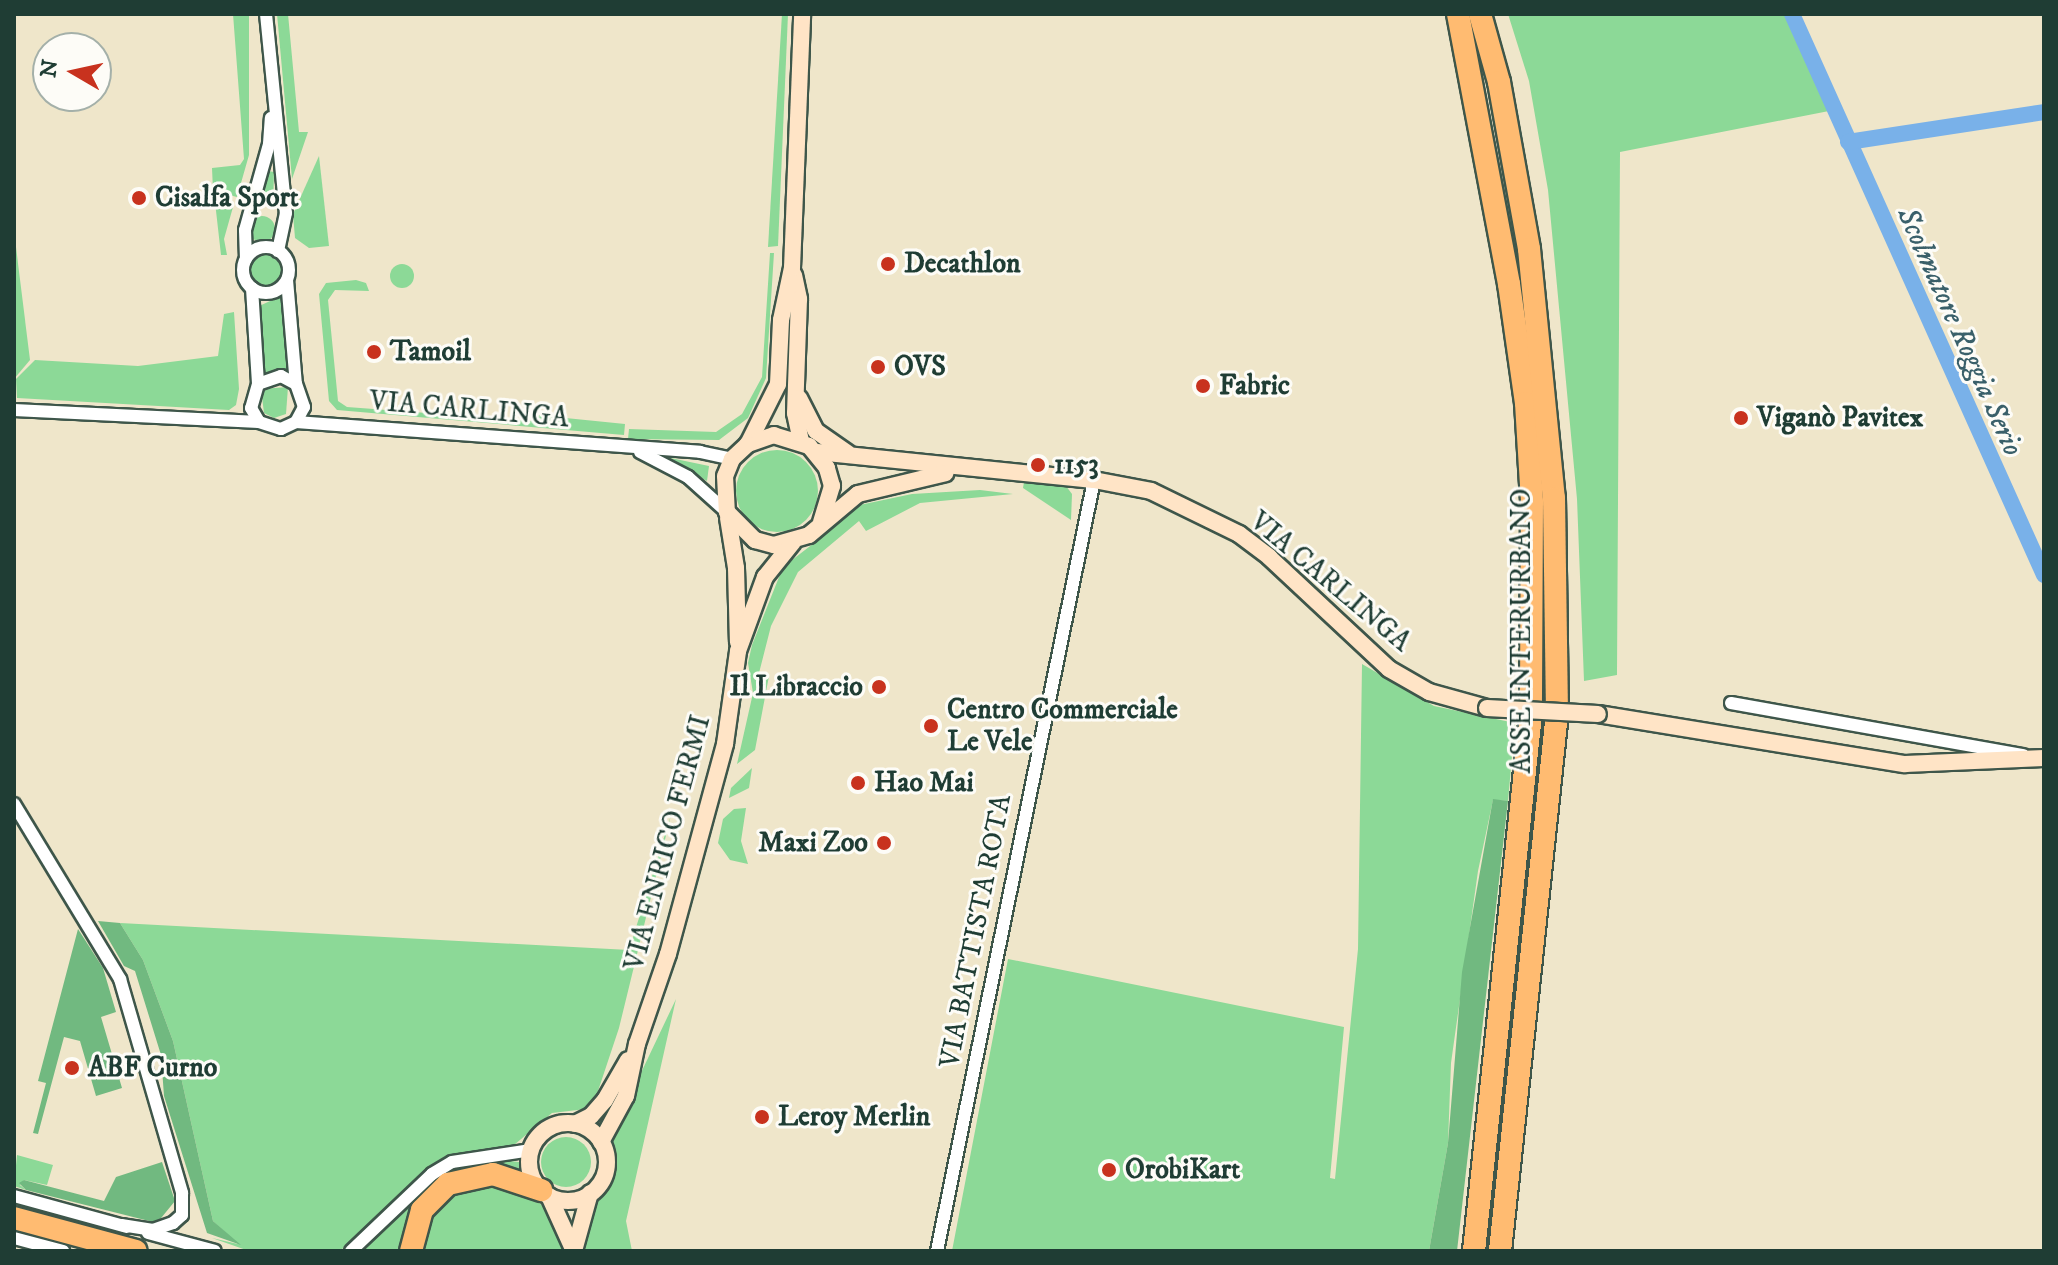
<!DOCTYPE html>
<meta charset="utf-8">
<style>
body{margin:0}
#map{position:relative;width:2058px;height:1265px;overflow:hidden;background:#efe6ca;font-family:"IM FELL DW Pica",serif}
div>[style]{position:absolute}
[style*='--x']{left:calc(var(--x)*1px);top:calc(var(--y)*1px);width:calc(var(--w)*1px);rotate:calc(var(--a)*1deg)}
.green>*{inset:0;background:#8cd997}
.round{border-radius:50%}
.forest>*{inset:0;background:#71b980}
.canal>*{height:16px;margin:-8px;padding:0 8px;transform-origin:8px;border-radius:8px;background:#79b1e9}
.roads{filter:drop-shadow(2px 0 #3e564a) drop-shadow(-2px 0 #3e564a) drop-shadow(0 2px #3e564a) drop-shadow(0 -2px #3e564a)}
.street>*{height:12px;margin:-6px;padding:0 6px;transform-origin:6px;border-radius:6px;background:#fff}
.street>.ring{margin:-6px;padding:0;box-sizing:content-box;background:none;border:12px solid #fff;border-radius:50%}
.secondary>*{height:16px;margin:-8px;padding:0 8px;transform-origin:8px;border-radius:8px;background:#ffe4c6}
.secondary>.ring{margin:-8px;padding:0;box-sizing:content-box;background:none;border:16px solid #ffe4c6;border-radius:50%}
.highway>*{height:22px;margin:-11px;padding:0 11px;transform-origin:11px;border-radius:11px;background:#ffbb71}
.bridges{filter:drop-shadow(2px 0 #3e564a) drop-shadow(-2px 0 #3e564a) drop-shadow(0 2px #3e564a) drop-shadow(0 -2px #3e564a)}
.secondary-bridge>*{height:16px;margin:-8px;padding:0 8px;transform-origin:8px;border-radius:8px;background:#ffe4c6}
.dots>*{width:22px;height:22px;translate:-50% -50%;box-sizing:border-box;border:4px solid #fdfcf7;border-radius:50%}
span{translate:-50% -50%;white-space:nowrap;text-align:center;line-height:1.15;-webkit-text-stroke:6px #fdfcf7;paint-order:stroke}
.poi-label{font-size:28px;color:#1f3d34;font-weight:700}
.left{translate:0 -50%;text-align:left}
.right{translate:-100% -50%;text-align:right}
.street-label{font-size:28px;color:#1f3d34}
.water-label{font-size:30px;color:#3a606a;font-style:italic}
.frame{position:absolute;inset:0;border:16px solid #1f3d34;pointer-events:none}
.north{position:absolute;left:32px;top:32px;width:80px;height:80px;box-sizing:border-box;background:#fdfcf7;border:2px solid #a4b0a9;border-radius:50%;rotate:279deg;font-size:22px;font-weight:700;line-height:32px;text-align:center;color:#1f3d34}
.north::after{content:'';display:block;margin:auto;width:28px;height:36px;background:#c8321e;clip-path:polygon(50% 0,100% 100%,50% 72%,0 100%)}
</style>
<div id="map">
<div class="green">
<i style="clip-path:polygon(233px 14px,249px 14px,249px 155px,237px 197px,213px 191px,212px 168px,240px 165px,244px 159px)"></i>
<i style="clip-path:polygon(277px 14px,288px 14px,299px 132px,308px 132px,292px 179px)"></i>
<i style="clip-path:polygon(782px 14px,788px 14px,778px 246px,768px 247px)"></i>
<i style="clip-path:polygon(1508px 14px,1785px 14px,1829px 111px,1620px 152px,1617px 675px,1584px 681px,1577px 499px,1548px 190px,1529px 81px)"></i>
<i style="clip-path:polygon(319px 156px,329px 246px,309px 248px,295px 238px,293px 214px)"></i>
<i style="clip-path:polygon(268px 171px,274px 172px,273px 207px,258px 203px)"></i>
<i style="clip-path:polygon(215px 202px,233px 207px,224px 239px,227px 255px,221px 255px)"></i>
<i class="round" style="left:249px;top:216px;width:26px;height:26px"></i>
<i style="clip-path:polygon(14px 231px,30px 360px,14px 379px)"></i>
<i class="round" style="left:249px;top:253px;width:34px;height:34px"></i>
<i style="clip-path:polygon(770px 253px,774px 253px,766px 378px,748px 418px,719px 440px,628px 439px,629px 429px,716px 432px,742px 414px,762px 377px)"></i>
<i class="round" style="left:390px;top:264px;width:24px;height:24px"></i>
<i style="clip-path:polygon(356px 280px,366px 283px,369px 291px,335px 290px,328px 300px,338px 401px,347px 407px,534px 421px,536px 415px,625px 424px,624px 435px,337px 410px,329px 401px,319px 294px,326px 283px)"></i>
<i style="clip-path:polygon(281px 296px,289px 379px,258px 384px,257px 307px)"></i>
<i style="clip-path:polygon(234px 312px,239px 389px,236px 405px,229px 410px,17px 398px,16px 379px,35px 360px,138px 366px,218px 356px,224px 314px)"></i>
<i style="clip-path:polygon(288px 387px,286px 414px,274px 418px,264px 413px,261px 389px)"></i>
<i class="round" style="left:736px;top:450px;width:82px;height:82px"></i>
<i style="clip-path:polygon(661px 456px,709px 466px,707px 481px)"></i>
<i style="clip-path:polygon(1024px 482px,1066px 486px,1072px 494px,1071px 520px,1023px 488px)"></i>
<i style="clip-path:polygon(980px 490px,1013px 494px,920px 503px,866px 531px,859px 521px,798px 572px,771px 626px,759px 673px,769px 676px,755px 750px,737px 764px,753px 693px,748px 663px,752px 645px,783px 567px,827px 533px,850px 507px,912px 494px)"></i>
<i style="clip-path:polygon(1362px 664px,1434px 706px,1515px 723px,1508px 801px,1493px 800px,1478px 871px,1451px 1063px,1448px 1143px,1429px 1251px,952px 1251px,1008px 959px,1344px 1027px,1330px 1178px,1335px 1179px,1358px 949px)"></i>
<i style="clip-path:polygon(752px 768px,749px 788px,729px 798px,731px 788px)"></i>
<i style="clip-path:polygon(746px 808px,741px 841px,748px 864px,730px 860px,718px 843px,723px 819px,734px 809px)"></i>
<i style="clip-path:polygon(671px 815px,619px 1028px,596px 1097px,586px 1109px,552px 1113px,514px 1145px,458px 1154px,434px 1164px,340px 1251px,249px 1251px,212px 1238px,238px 1244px,213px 1221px,173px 1041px,143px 960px,120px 923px,629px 950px)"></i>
<i style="clip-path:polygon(676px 999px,626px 1221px,632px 1251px,584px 1251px,588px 1207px,607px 1186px,614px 1165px,611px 1136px)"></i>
<i class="round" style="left:541px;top:1137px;width:50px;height:50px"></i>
<i style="clip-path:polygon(17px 1155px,53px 1165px,47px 1185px,24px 1180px,20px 1185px,26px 1190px,14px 1186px)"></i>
<i style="clip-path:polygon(502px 1160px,519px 1162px,519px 1174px,456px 1173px,404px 1251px,358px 1251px,424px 1186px,454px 1166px)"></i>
<i style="clip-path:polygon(489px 1180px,533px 1196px,552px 1216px,564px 1251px,415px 1251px,440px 1197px)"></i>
</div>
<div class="forest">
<i style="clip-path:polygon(1493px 799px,1508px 801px,1457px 1251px,1429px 1251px,1448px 1143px,1462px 972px)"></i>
<i style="clip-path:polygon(98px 921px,120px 923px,143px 960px,173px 1041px,213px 1221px,241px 1245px,207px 1233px,164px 1096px,161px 1055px,135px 971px,124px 966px)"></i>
<i style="clip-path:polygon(78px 929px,103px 968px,116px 1012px,101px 1017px,122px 1088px,96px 1096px,80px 1041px,64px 1037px,38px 1134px,33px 1133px,46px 1083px,38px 1081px)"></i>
<i style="clip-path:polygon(162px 1162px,175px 1201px,157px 1223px,26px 1190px,19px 1183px,24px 1180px,104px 1201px,116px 1177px)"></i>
</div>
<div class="canal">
<i style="--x:1792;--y:14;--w:615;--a:65.81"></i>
<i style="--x:1848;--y:142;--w:198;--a:-8.7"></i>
</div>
<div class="roads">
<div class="street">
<i style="--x:266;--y:14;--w:200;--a:84.3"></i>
<i style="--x:286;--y:213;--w:39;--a:102"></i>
<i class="ring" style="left:243px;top:247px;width:34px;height:34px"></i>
<i style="--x:246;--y:259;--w:29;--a:-92"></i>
<i style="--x:245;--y:230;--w:89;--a:-74.4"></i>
<i style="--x:269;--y:144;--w:26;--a:-86"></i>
<i style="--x:287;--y:280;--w:104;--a:85.1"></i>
<i style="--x:252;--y:288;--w:96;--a:86.4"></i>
<i style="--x:14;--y:410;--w:245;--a:2.8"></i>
<i style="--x:259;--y:422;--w:23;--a:18"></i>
<i style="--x:281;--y:429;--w:17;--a:-25"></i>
<i style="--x:296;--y:422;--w:17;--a:-62"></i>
<i style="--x:304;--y:407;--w:24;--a:-109"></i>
<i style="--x:296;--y:384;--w:17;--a:-152"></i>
<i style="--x:281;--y:376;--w:24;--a:161"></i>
<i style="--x:258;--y:384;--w:25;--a:106"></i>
<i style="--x:251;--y:408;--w:16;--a:60"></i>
<i style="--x:296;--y:422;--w:405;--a:4.2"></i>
<i style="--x:700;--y:452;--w:33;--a:12"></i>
<i style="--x:640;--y:452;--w:54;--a:27.5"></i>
<i style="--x:688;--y:477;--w:52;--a:41.9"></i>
<i style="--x:1731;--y:703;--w:297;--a:10.1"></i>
<i style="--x:14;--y:804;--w:205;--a:58.8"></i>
<i style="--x:120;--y:979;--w:223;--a:73.8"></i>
<i style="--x:182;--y:1193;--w:22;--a:90"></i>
<i style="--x:182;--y:1215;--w:12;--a:138"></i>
<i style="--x:173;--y:1223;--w:21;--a:161"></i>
<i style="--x:153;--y:1230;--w:32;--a:-171"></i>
<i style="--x:14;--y:1196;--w:117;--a:15.3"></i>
<i style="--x:148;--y:1233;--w:69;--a:15"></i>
<i style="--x:14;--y:1238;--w:51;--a:14.9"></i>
<i style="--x:351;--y:1251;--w:112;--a:-43.5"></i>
<i style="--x:432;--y:1174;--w:23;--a:-31"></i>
<i style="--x:452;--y:1162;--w:80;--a:-8.6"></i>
<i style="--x:937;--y:1251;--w:787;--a:-78.49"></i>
</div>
<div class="secondary">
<i style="--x:794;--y:275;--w:25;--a:78"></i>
<i style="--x:799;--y:299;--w:114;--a:92"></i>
<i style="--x:795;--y:413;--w:29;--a:78"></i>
<i style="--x:799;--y:398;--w:37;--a:63"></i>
<i style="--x:816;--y:431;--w:39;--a:35"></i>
<i style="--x:748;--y:444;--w:67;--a:-63.4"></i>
<i style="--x:778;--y:384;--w:64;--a:-87.3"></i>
<i style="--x:781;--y:320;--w:53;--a:-78.1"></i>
<i style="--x:792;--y:268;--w:254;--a:-87.7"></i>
<i style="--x:817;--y:452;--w:278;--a:5.8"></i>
<i style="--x:1094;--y:480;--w:58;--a:10.9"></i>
<i style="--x:1151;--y:491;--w:98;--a:26"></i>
<i style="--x:1239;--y:534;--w:38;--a:37"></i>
<i style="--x:1269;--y:557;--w:164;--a:43"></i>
<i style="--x:1389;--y:669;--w:46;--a:29.9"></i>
<i style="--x:1429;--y:692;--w:60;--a:15.4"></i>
<i style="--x:728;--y:518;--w:51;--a:80.9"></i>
<i style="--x:736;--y:568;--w:74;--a:88.5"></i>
<i style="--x:821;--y:522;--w:38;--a:-73"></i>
<i style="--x:832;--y:486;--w:19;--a:-106"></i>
<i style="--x:827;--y:468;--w:28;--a:-129"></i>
<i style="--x:809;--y:446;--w:37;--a:-163"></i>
<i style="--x:774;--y:435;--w:28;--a:161"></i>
<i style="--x:748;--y:444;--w:22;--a:137"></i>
<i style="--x:732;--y:459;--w:18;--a:112"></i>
<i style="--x:725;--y:476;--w:36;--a:87"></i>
<i style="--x:727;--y:512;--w:40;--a:45"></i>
<i style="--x:755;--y:540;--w:20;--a:15"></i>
<i style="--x:774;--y:545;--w:36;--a:-16"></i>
<i style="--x:809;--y:535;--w:64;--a:-39.9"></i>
<i style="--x:858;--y:494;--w:90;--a:-13.4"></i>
<i style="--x:1598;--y:714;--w:311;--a:9.3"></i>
<i style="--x:1905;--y:764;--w:139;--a:-2.5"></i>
<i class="ring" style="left:529px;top:1123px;width:62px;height:62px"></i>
<i style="--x:575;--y:1124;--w:18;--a:-27"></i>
<i style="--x:591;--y:1116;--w:21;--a:-49"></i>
<i style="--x:605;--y:1100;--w:46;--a:-60.1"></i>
<i style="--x:601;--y:1142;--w:52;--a:-61.5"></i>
<i style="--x:626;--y:1096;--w:53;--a:-78.1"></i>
<i style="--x:637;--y:1044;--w:95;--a:-71"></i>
<i style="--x:668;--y:954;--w:218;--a:-74.8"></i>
<i style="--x:725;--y:744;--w:94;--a:-82"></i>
<i style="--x:738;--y:651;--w:79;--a:-70"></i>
<i style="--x:765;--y:577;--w:45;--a:-51.3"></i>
<i style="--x:549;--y:1196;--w:60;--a:65.6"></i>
<i style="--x:574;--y:1251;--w:60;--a:-74.6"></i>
</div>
<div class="highway">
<i style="--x:1458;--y:14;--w:275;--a:79.3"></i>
<i style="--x:1509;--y:284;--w:120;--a:81.9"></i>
<i style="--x:1526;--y:403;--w:99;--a:86.5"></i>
<i style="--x:1532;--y:502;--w:212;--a:90.3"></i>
<i style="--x:1531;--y:714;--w:540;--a:96.06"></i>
<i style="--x:1480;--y:14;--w:71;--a:74.4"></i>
<i style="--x:1499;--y:82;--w:170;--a:79.8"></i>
<i style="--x:1529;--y:249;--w:250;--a:84.3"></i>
<i style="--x:1554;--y:498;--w:215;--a:89.2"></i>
<i style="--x:1557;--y:713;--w:541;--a:96.05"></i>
<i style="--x:14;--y:1218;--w:126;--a:15.1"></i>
<i style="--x:411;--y:1251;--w:42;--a:-75"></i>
<i style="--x:422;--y:1210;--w:37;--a:-45"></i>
<i style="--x:448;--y:1184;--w:46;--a:-12.5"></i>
<i style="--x:493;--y:1174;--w:51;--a:18.4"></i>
</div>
</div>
<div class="bridges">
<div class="secondary-bridge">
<i style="--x:1487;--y:708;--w:111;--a:3.1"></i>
</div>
</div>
<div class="dots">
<i style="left:139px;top:198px;background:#c8321e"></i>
<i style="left:888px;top:264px;background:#c8321e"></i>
<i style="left:374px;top:352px;background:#c8321e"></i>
<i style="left:878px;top:367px;background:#c8321e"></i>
<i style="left:1203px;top:386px;background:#c8321e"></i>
<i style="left:1741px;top:418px;background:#c8321e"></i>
<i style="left:1038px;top:465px;background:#c8321e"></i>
<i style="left:879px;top:687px;background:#c8321e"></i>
<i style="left:931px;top:726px;background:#c8321e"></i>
<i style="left:858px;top:783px;background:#c8321e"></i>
<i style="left:884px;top:843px;background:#c8321e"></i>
<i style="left:72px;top:1068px;background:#c8321e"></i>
<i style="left:762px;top:1117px;background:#c8321e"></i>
<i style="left:1109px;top:1170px;background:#c8321e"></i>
</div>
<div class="poi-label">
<span class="left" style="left:155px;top:198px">Cisalfa Sport</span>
<span class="left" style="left:904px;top:264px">Decathlon</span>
<span class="left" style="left:390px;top:352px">Tamoil</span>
<span class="left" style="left:894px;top:367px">OVS</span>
<span class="left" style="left:1219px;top:386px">Fabric</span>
<span class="left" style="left:1757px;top:418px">Viganò Pavitex</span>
<span class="left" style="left:1054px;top:465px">1153</span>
<span class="right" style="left:863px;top:687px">Il Libraccio</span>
<span class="left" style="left:947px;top:726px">Centro Commerciale<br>Le Vele</span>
<span class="left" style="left:874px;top:783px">Hao Mai</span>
<span class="right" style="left:868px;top:843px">Maxi Zoo</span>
<span class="left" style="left:88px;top:1068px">ABF Curno</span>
<span class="left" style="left:778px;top:1117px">Leroy Merlin</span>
<span class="left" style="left:1125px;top:1170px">OrobiKart</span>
</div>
<div class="street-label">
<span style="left:469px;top:410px;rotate:5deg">VIA CARLINGA</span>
<span style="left:1330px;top:582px;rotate:40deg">VIA CARLINGA</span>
<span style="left:1522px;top:631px;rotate:-90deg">ASSE INTERURBANO</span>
<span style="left:668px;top:843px;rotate:-75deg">VIA ENRICO FERMI</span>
<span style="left:976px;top:931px;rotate:-79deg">VIA BATTISTA ROTA</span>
</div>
<div class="water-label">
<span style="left:1959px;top:332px;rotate:66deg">Scolmatore Roggia Serio</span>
</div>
<div class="frame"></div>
<div class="north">N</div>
</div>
